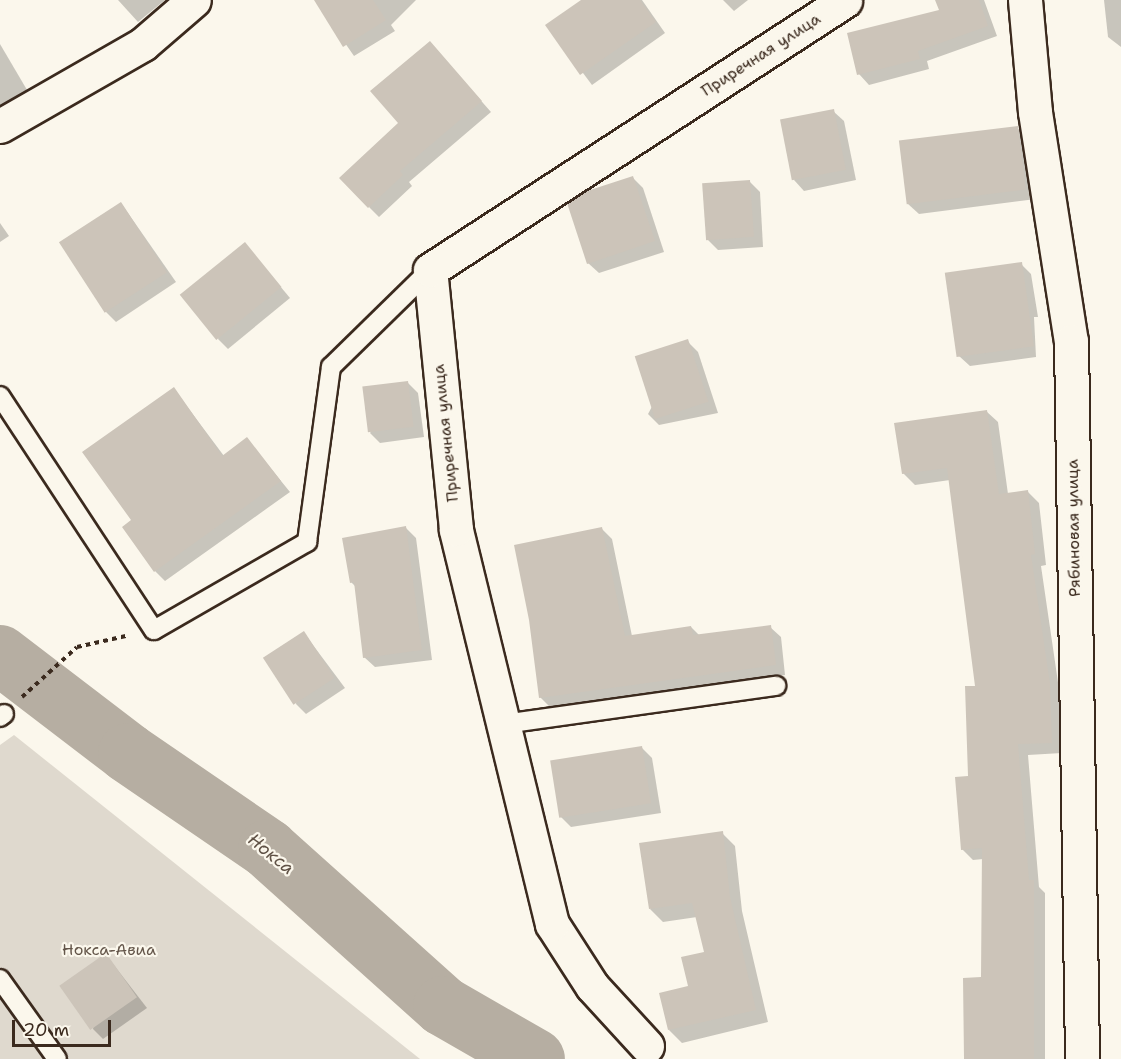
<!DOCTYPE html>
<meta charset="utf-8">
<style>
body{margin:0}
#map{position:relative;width:1121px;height:1059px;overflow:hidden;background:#fbf7ec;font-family:"Shantell Sans",sans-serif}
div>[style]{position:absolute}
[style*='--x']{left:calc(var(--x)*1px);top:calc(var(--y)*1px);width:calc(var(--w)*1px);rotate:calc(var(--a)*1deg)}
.green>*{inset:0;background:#dfd9ce}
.shadow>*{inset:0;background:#0003}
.river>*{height:60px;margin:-30px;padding:0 30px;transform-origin:30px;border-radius:30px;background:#b6aea2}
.building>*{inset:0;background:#ccc4b9;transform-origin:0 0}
.path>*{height:4px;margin-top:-2px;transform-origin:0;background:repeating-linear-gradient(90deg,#3b2a1e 0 4.5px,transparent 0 9px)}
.roads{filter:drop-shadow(2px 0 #3b2a1e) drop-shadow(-2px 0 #3b2a1e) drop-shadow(0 2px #3b2a1e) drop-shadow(0 -2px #3b2a1e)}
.lane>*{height:18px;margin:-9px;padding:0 9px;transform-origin:9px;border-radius:9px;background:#fbf7ec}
.street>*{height:33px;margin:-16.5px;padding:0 16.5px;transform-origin:16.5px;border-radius:16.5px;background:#fbf7ec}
span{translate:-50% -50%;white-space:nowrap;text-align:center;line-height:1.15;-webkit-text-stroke:4.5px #fbf7ec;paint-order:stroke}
.street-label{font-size:16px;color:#3b2a1e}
.park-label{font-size:16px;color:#64564a}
.water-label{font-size:18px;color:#605246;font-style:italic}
.scale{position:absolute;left:12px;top:1020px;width:99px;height:27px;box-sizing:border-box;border:3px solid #3b2a1e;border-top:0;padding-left:8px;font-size:18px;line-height:21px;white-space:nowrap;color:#3b2a1e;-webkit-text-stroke:4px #fbf7ec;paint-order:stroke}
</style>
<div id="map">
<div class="green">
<i style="clip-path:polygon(14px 735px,420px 1059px,0 1059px,0 745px)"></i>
</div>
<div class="shadow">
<i style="clip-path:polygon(118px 0,165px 0,138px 22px)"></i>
<i style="clip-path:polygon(315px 0,416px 0,391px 25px,395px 31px,354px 56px)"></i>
<i style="clip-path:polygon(584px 0,642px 0,665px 33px,592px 85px,547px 25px)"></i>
<i style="clip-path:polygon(723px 0,748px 0,734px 11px)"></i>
<i style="clip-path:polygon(937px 0,984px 0,997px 36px,927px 61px,929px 69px,869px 85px,859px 74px,941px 11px)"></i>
<i style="clip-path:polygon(1104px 0,1121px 0,1121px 47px,1108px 37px)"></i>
<i style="clip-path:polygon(430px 43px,491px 112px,409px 182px,412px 186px,379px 217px,369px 207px)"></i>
<i style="clip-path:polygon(0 44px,30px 95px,0 113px)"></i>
<i style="clip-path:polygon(833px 111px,844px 121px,856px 180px,804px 191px,794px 180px)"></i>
<i style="clip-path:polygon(1017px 128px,1028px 138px,1036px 199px,919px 214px,908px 204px)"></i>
<i style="clip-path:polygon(633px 178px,643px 188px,664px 252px,599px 273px,588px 263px)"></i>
<i style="clip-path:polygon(749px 181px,760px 192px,763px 247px,718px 250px,707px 239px)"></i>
<i style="clip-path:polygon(121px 203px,176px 282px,116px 322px,106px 312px)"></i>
<i style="clip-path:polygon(0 223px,9px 236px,0 242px)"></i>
<i style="clip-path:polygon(245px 244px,290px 298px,228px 349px,218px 339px)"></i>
<i style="clip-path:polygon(1021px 264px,1031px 274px,1038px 317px,1034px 317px,1036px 357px,970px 366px,959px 356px)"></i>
<i style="clip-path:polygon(687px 341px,698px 352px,718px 413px,659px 425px,648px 414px)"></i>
<i style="clip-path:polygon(407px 382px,418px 393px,424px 437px,380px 443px,370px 433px)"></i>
<i style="clip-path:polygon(174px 389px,224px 456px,247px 439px,290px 492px,165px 581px,155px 571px,133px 521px)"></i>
<i style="clip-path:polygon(986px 411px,998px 422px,1008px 494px,1028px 492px,1039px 503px,1046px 565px,1041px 566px,1060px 696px,1062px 753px,1028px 755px,1039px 887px,1045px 893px,1045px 1059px,966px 1059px,982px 979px,983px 859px,973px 860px,962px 849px,977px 687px,950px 480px,915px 485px,903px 473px)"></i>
<i style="clip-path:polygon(406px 528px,416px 538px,432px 660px,375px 667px,364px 657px,356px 587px,351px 582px)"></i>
<i style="clip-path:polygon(601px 528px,612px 539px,632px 636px,691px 627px,699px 635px,770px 627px,781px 637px,785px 675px,551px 708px,540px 697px)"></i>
<i style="clip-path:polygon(304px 633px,345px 688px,306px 714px,296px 704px)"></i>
<i style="clip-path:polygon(642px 748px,652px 758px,661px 813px,571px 827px,560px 816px)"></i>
<i style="clip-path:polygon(722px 833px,735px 846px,742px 911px,768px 1022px,682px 1043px,669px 1030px,706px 953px,697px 917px,663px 922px,650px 909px)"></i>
<i style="clip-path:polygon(106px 955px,147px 1008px,103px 1039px,93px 1029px)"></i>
</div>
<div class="river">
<i style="--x:0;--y:655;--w:161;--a:37.4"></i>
<i style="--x:128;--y:753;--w:170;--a:34.4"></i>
<i style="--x:268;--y:849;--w:235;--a:41.9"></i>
<i style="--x:443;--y:1006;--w:106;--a:29.9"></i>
</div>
<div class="building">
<i style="clip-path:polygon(314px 0,373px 0,386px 20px,343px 47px)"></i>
<i style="clip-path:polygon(581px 0,640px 0,656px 22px,580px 75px,545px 25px)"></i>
<i style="clip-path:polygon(935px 0,979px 0,988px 26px,918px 51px,920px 59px,857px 75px,847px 33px,939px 10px)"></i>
<i style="clip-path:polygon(430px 41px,482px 101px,400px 171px,403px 175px,368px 208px,339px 178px,398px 123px,370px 91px)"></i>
<i style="left:834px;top:109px;width:62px;height:55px;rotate:79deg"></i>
<i style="left:1018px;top:126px;width:64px;height:120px;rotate:83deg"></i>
<i style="clip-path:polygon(633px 176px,655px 241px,587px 264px,567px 203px,584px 192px)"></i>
<i style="left:750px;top:180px;width:57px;height:48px;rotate:86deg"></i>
<i style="left:121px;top:202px;width:84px;height:74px;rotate:57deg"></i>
<i style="left:245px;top:242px;width:58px;height:84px;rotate:51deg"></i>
<i style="left:1022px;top:262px;width:85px;height:78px;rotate:82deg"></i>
<i style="left:688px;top:339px;width:66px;height:56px;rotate:72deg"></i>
<i style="left:408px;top:381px;width:46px;height:46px;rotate:83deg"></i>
<i style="clip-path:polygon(174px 387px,222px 456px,247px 437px,281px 481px,154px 572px,122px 527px,131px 520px,82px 452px)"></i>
<i style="clip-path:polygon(987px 410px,999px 494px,1028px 490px,1035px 554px,1031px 555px,1050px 684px,1052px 743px,1018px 744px,1029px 880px,1034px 880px,1034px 1059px,964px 1059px,963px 978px,981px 977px,982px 848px,961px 850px,955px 777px,968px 776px,965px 686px,975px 686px,947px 468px,902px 474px,894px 423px)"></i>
<i style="clip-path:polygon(406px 526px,422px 650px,363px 658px,354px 582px,350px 583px,342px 538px)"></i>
<i style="clip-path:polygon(602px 527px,625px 636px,691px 626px,693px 635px,771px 625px,776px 665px,539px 698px,529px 620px,514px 545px)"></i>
<i style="left:304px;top:631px;width:56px;height:49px;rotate:57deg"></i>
<i style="left:642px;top:746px;width:58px;height:93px;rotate:81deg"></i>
<i style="clip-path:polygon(723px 831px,730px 897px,756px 1010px,668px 1030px,659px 993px,688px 986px,681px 957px,704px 952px,692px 903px,649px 909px,639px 843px)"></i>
<i style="left:106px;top:953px;width:54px;height:57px;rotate:55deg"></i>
</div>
<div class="path">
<i style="--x:22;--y:697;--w:74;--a:-42.3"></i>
<i style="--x:77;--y:647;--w:50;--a:-12.7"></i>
</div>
<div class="roads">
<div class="lane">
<i style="--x:0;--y:396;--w:280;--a:56.7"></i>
<i style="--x:154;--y:630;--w:177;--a:-29.9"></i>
<i style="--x:307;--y:542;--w:177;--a:-82.2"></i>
<i style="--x:331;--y:367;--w:139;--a:-44.4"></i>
<i style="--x:0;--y:717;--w:5;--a:-37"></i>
<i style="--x:504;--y:724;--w:275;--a:-8"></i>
<i style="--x:0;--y:979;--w:98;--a:54.5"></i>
</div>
<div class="street">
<i style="--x:1025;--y:0;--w:112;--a:84.9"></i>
<i style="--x:1035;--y:112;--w:232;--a:81.1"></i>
<i style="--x:1071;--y:341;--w:718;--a:89.12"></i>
<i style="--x:0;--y:126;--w:165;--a:-29.8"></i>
<i style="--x:143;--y:44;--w:67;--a:-40.8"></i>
<i style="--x:647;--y:1046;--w:81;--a:-132.5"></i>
<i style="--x:592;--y:986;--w:74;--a:-122.8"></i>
<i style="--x:552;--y:924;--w:406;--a:-103.7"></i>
<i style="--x:456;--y:529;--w:260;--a:-95.7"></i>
<i style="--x:430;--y:270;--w:495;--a:-33"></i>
</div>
</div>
<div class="street-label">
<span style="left:761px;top:55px;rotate:-33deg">Приречная улица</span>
<span style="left:446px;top:433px;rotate:-96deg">Приречная улица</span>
<span style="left:1074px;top:528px;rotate:-91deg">Рябиновая улица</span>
</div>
<div class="park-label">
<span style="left:109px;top:950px">Нокса-Авиа</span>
</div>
<div class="water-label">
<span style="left:271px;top:854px;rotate:39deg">Нокса</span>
</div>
<div class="scale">20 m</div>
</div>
